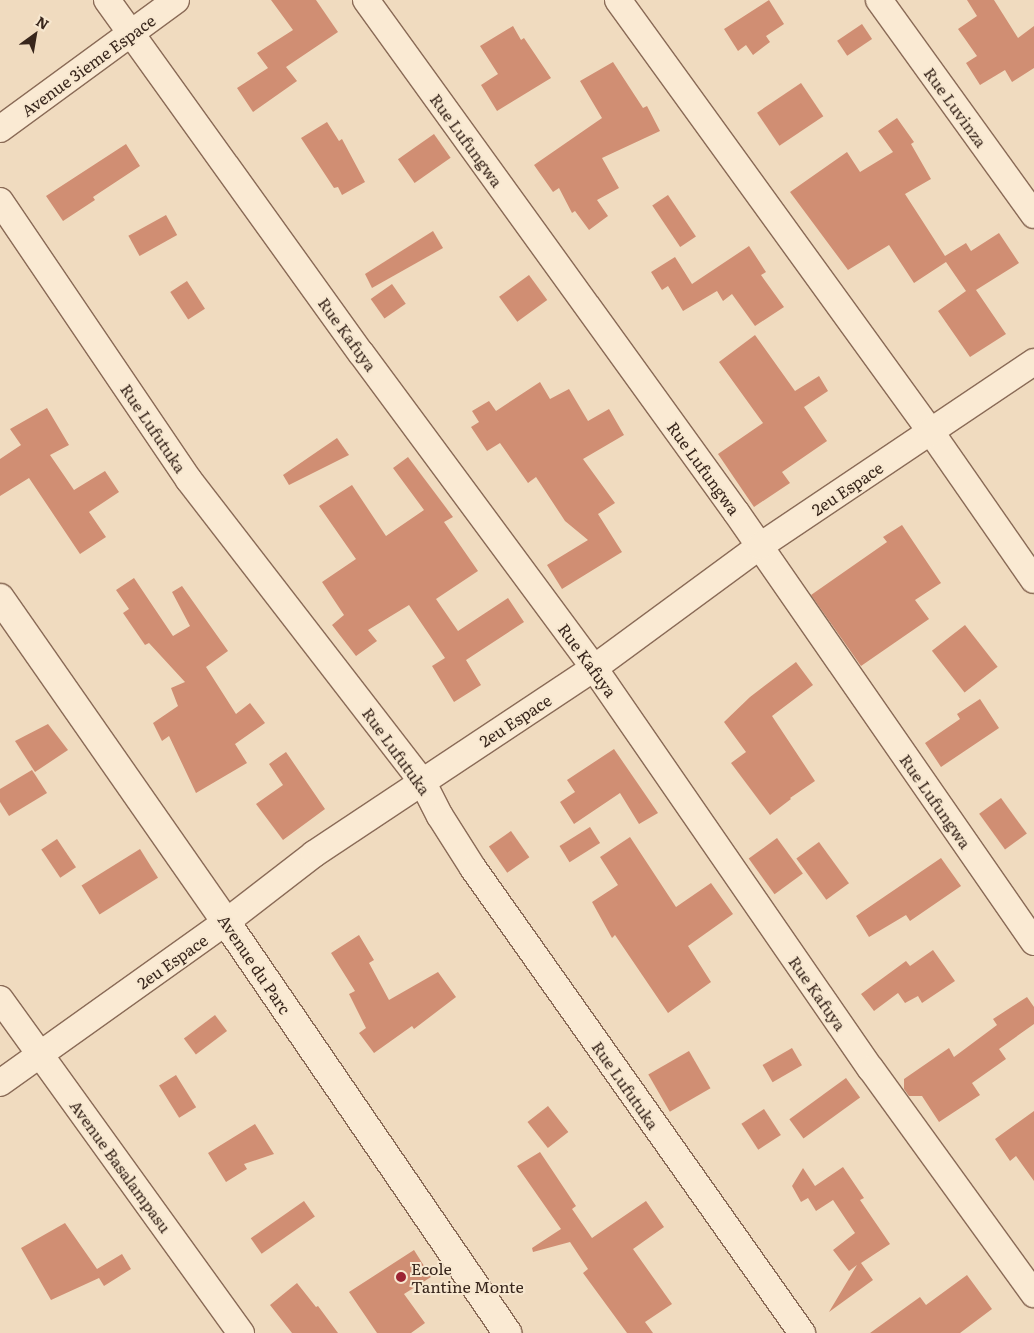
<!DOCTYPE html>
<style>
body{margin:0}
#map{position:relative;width:1034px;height:1333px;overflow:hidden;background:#f0dbbf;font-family:Literata,serif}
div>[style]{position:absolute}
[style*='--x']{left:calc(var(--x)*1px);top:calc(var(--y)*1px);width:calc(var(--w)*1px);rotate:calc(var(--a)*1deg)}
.building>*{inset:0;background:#d08e73;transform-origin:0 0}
.roads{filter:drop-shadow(1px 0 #8a6b57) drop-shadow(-1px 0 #8a6b57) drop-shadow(0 1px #8a6b57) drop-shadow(0 -1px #8a6b57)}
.street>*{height:26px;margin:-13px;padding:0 13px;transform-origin:13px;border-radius:13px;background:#faead3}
.secondary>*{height:28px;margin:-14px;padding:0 14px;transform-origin:14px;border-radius:14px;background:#faead3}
.dots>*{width:14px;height:14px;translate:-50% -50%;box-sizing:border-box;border:2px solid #f7e7cf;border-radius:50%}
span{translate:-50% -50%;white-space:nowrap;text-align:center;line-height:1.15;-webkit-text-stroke:4px #f7e7cf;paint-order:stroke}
.street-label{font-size:16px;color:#38261c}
.poi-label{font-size:16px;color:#38261c}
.left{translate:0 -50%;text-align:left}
.north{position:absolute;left:10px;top:10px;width:50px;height:50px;-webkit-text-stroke:4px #f7e7cf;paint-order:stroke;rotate:32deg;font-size:14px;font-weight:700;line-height:20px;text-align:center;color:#38261c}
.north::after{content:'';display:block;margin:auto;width:18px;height:22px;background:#38261c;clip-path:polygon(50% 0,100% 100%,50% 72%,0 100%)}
</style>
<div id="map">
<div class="building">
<i style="clip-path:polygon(271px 0,316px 0,338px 32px,286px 67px,297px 81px,253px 112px,237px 88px,268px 68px,257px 53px,293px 30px)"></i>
<i style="clip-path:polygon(769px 0,784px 24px,766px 36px,770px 42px,753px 55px,746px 45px,738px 51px,724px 29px)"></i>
<i style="clip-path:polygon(967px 0,994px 0,1018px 38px,1034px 26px,1034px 68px,1012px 82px,1005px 70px,980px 85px,966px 63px,977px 56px,958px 29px,977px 16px)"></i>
<i style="left:862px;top:24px;width:18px;height:30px;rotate:56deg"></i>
<i style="clip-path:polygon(513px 26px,521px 40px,524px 38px,551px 78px,497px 111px,481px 85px,498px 74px,480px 46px)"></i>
<i style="clip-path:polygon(613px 62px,643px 108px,647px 106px,660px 131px,602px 158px,619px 188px,597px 200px,608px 216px,589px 230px,575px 211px,572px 213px,559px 188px,553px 192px,534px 165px,602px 118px,580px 81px)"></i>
<i style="left:801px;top:83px;width:40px;height:53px;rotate:56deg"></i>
<i style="clip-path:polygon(897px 118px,914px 142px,911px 144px,931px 179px,905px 194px,945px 256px,966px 243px,971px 251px,999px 233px,1019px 263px,976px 290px,1006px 334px,970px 357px,938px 311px,966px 291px,946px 262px,914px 283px,889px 245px,848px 270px,790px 192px,847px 152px,860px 172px,893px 152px,878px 131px)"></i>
<i style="clip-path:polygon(327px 122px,339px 141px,342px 139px,365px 182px,342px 195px,338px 187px,334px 188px,301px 138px)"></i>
<i style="left:434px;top:134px;width:29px;height:44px;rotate:55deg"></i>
<i style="clip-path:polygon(126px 144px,140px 166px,93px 197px,95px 200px,63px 221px,46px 196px)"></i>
<i style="left:668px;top:195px;width:50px;height:19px;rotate:56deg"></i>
<i style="left:166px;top:215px;width:23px;height:43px;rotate:61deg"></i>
<i style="clip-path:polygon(433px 231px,443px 248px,372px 288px,365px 274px)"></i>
<i style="clip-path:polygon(749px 246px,766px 272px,761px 275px,784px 307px,755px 326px,732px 294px,723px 301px,717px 291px,683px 311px,668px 286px,662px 290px,651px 272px,675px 257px,692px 284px)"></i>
<i style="left:529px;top:275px;width:31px;height:37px;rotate:54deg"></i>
<i style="left:187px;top:281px;width:33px;height:20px;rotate:57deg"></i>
<i style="left:392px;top:284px;width:24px;height:26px;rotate:55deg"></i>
<i style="clip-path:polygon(755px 335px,795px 391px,819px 376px,828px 391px,804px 407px,827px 441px,782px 472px,790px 483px,754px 507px,718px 454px,763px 423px,719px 362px)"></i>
<i style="clip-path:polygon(540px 382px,550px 399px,569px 389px,588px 421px,609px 409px,624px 435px,583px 459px,615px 503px,598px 514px,622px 552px,562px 589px,547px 565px,588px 540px,565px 521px,536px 477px,528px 483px,500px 443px,487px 451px,471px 427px,479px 422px,472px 411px,489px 401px,496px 411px)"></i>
<i style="clip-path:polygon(47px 408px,69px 445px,50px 455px,74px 490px,105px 471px,119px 492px,89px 512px,106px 537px,80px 554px,29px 478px,0 496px,0 459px,21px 445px,10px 429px)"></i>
<i style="clip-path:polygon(337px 438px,349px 455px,289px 485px,283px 475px)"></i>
<i style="clip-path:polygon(408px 457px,453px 517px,444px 522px,478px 571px,436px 599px,458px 631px,508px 598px,524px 622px,466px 660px,481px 685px,454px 702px,432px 666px,445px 658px,409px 605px,368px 630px,377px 641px,356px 656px,332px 625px,344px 615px,322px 582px,356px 559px,319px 506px,352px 485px,386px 536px,424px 510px,393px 468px)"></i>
<i style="clip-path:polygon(902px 525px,941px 583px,915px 600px,929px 619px,861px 666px,811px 595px,887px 542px,883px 537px)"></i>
<i style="clip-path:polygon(134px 578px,173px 636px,190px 626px,172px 592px,182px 586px,228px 651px,206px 667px,236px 714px,250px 703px,265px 723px,235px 744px,247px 763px,196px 793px,169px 736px,162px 741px,153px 723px,178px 706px,171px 688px,185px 682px,149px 643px,145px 645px,123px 613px,129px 609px,116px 590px)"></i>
<i style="left:965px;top:625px;width:53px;height:42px;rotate:52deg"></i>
<i style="clip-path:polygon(796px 662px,813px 685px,772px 716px,815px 781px,790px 798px,791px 799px,770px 815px,731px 763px,746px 752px,724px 722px,750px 697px)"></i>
<i style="clip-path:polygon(980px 699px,999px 728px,941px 767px,925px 743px,960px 719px,957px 714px)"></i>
<i style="clip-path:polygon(48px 724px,68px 750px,35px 772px,15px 741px)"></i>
<i style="clip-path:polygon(614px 749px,658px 813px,639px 824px,620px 793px,574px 824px,560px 802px,575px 792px,567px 780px)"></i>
<i style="clip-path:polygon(286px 752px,325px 809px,283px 840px,256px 804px,283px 785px,269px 764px)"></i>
<i style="clip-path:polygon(32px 770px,47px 793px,9px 816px,0 802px,0 789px)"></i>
<i style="left:1001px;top:798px;width:44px;height:27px;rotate:54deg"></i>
<i style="left:590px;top:827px;width:19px;height:36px;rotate:58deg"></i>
<i style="left:511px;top:831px;width:32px;height:27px;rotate:55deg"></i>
<i style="clip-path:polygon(630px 837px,676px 907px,711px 883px,733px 914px,688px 946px,711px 982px,668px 1013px,615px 935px,612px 938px,592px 902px,618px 885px,600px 857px)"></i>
<i style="left:777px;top:838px;width:44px;height:35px;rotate:54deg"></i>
<i style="left:57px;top:839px;width:34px;height:19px;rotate:56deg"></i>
<i style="left:819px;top:842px;width:51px;height:28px;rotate:54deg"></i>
<i style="left:140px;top:849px;width:34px;height:69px;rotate:58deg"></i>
<i style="clip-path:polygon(941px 858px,961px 886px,910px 921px,906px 915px,869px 937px,856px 916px)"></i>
<i style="clip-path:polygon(359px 935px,374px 960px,369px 963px,389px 1000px,438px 972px,456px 997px,414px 1029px,412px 1026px,374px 1053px,359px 1033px,366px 1028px,349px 994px,355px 991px,331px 953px)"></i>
<i style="clip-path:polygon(933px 950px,955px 981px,922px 1003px,918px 996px,905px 1003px,898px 993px,874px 1011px,861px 994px,906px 961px,910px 966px)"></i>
<i style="clip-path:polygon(1027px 997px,1034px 1007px,1034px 1024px,999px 1049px,1006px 1059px,972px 1083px,980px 1095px,939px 1122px,922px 1096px,909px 1096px,904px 1089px,904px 1079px,949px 1048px,954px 1057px,997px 1025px,993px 1019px)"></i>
<i style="left:215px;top:1015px;width:20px;height:39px;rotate:53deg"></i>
<i style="left:792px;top:1048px;width:20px;height:34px;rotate:60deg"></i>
<i style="left:689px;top:1051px;width:43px;height:47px;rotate:60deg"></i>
<i style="left:176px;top:1075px;width:38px;height:20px;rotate:58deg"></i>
<i style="left:846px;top:1078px;width:24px;height:70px;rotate:54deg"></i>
<i style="left:548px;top:1106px;width:33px;height:26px;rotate:52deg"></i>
<i style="left:764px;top:1109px;width:31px;height:27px;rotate:57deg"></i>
<i style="clip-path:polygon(1034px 1111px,1034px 1181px,1016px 1156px,1010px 1161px,995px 1139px)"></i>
<i style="clip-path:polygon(255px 1124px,274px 1154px,244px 1164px,247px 1169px,226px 1182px,208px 1153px)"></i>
<i style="clip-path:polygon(540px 1152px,576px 1206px,572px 1209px,592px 1238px,646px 1201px,664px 1227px,633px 1249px,672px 1304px,645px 1322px,653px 1333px,627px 1333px,583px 1273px,588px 1269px,570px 1242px,533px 1252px,532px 1248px,561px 1229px,517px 1166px)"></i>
<i style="clip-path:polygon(843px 1167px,864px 1198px,860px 1200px,890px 1244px,861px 1263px,873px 1280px,829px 1312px,857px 1265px,849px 1271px,833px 1250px,855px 1233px,833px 1200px,816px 1211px,808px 1198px,801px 1202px,792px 1186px,803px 1168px,815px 1186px)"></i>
<i style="left:304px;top:1201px;width:19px;height:65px;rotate:55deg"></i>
<i style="clip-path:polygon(65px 1223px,97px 1269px,122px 1254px,131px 1269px,104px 1286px,99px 1278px,51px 1300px,21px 1248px)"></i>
<i style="clip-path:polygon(414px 1250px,431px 1277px,404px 1294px,425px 1323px,411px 1333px,377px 1333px,349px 1292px)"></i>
<i style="clip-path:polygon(967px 1275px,992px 1309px,960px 1333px,870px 1333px,920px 1297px,926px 1305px)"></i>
<i style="clip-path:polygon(297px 1283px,316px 1307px,318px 1306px,338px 1333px,292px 1333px,270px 1305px)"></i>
</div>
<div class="roads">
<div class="street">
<i style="--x:107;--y:0;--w:435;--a:54.3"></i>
<i style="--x:361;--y:353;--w:392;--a:53.5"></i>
<i style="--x:594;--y:668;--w:487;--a:55.4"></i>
<i style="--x:871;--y:1069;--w:278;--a:54.1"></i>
<i style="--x:366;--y:0;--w:632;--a:54.15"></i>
<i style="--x:736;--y:512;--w:523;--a:55.28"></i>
<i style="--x:618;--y:0;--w:533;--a:54.08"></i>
<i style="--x:931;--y:432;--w:180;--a:55.2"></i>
<i style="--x:879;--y:0;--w:265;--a:54.2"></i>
<i style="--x:0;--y:129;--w:218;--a:-36.2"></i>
<i style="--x:0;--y:201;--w:337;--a:55.9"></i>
<i style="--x:189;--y:480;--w:381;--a:52.3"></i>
<i style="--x:422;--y:781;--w:39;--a:63"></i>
<i style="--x:440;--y:816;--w:62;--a:57.6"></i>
<i style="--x:473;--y:868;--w:570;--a:54.72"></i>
<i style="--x:0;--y:999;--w:412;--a:54.2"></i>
<i style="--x:0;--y:1083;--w:277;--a:-35.5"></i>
<i style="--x:226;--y:922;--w:111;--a:-37.7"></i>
<i style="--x:314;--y:854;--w:336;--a:-33.6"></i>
<i style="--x:594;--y:668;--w:206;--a:-36.3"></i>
<i style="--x:760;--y:546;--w:330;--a:-33.9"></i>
</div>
<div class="secondary">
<i style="--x:0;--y:598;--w:395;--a:55.1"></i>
<i style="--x:226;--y:922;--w:498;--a:55.6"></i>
</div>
</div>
<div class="dots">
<i style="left:401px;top:1277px;background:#9c2434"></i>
</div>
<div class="street-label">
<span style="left:88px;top:65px;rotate:-36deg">Avenue 3ieme Espace</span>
<span style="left:956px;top:107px;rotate:54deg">Rue Luvinza</span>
<span style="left:467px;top:140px;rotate:54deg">Rue Lufungwa</span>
<span style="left:348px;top:334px;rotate:54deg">Rue Kafuya</span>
<span style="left:154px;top:428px;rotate:56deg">Rue Lufutuka</span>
<span style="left:704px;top:468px;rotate:54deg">Rue Lufungwa</span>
<span style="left:847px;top:488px;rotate:-34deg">2eu Espace</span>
<span style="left:588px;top:660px;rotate:54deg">Rue Kafuya</span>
<span style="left:515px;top:720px;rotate:-33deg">2eu Espace</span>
<span style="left:397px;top:751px;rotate:54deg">Rue Lufutuka</span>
<span style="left:936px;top:801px;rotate:55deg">Rue Lufungwa</span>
<span style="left:172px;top:961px;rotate:-35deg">2eu Espace</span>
<span style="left:255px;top:964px;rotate:56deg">Avenue du Parc</span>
<span style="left:818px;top:993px;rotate:55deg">Rue Kafuya</span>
<span style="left:626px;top:1085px;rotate:55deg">Rue Lufutuka</span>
<span style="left:121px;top:1166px;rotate:54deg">Avenue Basalampasu</span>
</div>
<div class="poi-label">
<span class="left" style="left:411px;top:1277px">Ecole<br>Tantine Monte</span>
</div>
<div class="north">N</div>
</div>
